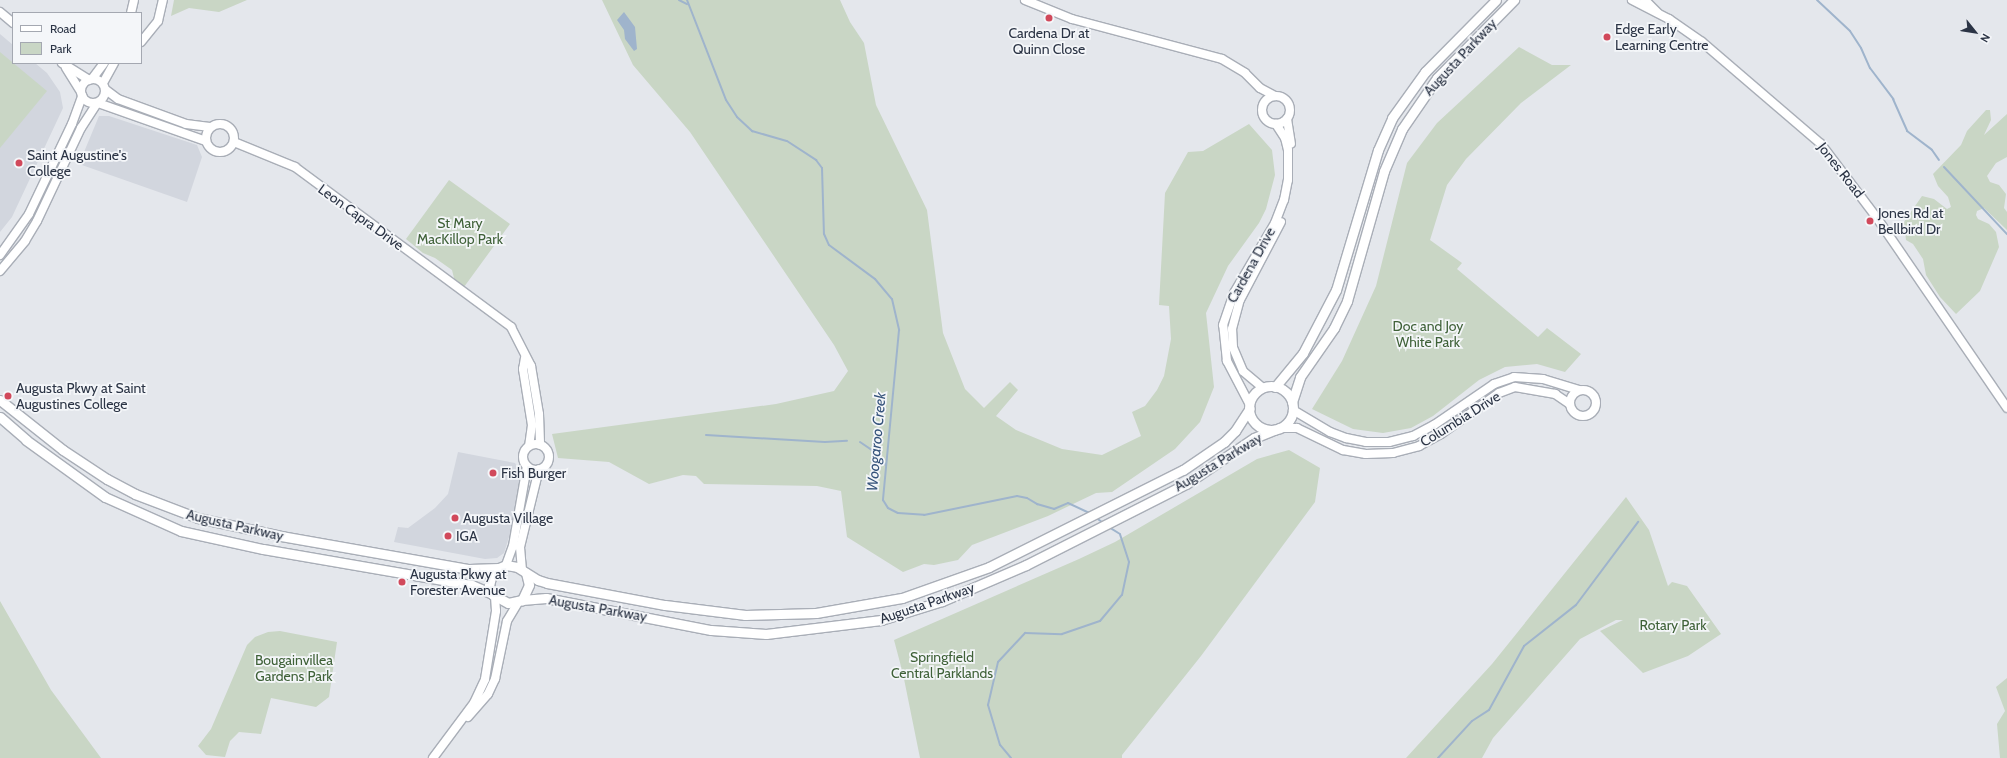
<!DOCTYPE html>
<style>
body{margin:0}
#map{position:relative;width:2007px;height:758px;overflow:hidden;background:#e4e7ec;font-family:Cabin,sans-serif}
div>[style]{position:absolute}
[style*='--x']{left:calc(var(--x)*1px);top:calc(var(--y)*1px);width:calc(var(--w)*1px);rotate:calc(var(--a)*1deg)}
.built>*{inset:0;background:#d2d6de}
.green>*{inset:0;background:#c9d6c5}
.water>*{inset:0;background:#9fb4cc}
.stream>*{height:2px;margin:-1px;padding:0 1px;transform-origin:1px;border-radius:1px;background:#9fb4cc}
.roads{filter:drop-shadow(1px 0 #a9aeb7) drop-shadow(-1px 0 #a9aeb7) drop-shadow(0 1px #a9aeb7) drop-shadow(0 -1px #a9aeb7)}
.secondary>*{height:8px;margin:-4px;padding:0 4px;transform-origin:4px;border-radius:4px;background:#fff}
.secondary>.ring{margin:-4px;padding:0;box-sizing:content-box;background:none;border:8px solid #fff;border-radius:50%}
.primary>*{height:9px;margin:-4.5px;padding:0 4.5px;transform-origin:4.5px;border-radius:4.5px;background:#fff}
.primary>.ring{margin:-4.5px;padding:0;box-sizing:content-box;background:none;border:9px solid #fff;border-radius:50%}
.dots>*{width:11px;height:11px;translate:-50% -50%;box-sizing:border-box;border:2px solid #f4f6f9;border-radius:50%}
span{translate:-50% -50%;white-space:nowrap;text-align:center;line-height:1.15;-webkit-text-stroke:3.5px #f4f6f9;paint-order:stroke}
.poi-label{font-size:14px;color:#2b3445}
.left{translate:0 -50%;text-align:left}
.street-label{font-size:14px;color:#2b3445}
.park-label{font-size:14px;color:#3f6138}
.water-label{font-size:15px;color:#34527a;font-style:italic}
.legend{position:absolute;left:12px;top:12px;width:130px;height:52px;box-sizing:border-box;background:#f4f6f9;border:1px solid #a4a8b1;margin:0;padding:5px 7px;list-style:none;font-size:12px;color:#2b3445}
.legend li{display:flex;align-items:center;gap:8px;height:20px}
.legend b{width:20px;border:1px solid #a4a8b1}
.north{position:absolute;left:1955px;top:12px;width:40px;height:40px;-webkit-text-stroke:3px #f4f6f9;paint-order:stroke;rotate:120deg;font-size:11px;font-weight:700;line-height:16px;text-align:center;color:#2b3445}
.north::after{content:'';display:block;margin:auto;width:14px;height:18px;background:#2b3445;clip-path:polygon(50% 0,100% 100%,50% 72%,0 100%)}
</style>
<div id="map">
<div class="built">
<i style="clip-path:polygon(0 34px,13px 45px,13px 63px,35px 63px,47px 73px,60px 92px,63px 108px,12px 217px,0 232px)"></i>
<i style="clip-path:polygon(99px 116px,109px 116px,197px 145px,202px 157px,187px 202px,79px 164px)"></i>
<i style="clip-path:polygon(458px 452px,515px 463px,522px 474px,513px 524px,504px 553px,497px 558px,485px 559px,394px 542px,398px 527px,408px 528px,435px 508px,448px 494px)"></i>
</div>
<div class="green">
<i style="clip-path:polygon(174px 0,247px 0,219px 12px,189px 8px,171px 16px)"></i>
<i style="clip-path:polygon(602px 0,840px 0,850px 22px,864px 43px,876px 105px,927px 210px,943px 333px,965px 389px,984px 408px,1010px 382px,1018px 390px,996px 416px,1016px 430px,1062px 449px,1102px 455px,1141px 436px,1132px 412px,1145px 406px,1157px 390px,1164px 376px,1171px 339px,1169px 306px,1159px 305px,1165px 193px,1188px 152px,1203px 151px,1249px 124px,1272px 150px,1275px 175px,1266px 209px,1259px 223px,1228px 266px,1206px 313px,1214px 387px,1200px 422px,1175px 449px,1112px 492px,1096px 493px,1048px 516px,972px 545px,958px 560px,934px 565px,924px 564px,903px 572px,847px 537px,841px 491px,817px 486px,704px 484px,696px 476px,683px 475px,649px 484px,609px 462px,558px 458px,552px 434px,776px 404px,834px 391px,848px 371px,834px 345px,690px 132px,633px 65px)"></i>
<i style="clip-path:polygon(1519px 47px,1552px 65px,1571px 65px,1521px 103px,1466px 159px,1447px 185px,1430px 240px,1462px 263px,1457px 269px,1538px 337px,1547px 328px,1581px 354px,1565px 372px,1537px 364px,1505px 367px,1479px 380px,1433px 416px,1411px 428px,1383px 433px,1353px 429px,1312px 409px,1342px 361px,1376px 286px,1407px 163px,1437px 123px)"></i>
<i style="clip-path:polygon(0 52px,47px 91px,0 148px)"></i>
<i style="clip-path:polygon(1986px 110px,1990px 110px,1991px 120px,1984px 135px,2007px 114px,2007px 157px,1996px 163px,1987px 176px,1990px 182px,1999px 185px,2006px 194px,2004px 208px,2007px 212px,2007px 230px,1984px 208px,1977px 211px,1976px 215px,1978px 219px,1989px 224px,1996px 232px,1999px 247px,1980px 291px,1956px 314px,1940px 297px,1926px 275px,1923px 259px,1913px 244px,1906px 240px,1904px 222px,1922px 196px,1934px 199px,1947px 209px,1951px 207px,1948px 197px,1938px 186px,1933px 174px,1961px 145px,1967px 131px)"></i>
<i style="clip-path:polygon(449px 180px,510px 224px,464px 287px,455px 282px,452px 270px,435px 258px,423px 253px,406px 239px)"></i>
<i style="clip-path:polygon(1289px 450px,1320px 468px,1315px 502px,1201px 656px,1122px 755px,1122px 758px,920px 758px,903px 674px,894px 640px,1079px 559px,1115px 542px,1257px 459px)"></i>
<i style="clip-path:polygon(1626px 497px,1649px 530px,1668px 586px,1672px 582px,1687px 586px,1721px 634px,1688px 656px,1643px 673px,1600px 631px,1623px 620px,1616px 620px,1580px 639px,1493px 738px,1482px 758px,1406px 758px,1492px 664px)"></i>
<i style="clip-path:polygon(0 601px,51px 690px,101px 758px,0 758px)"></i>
<i style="clip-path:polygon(280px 631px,337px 642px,329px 697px,316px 707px,271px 698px,261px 734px,239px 732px,230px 741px,225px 757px,206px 755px,198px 746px,211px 729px,247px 645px,255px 637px,268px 632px)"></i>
<i style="clip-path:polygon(2007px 678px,2007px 758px,2000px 758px,1997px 724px,2005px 711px,1996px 687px)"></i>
</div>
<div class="water">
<i style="clip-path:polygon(624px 12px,635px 27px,637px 49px,634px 51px,625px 39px,624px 30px,617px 20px)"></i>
</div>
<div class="stream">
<i style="--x:679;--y:0;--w:9;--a:27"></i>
<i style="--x:687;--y:0;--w:107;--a:68.7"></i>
<i style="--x:726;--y:100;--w:20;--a:57"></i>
<i style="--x:737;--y:117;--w:21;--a:43"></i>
<i style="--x:752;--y:131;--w:36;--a:16"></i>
<i style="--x:787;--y:141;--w:35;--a:33"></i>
<i style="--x:816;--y:160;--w:10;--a:53"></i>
<i style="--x:822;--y:168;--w:66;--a:88.3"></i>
<i style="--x:824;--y:234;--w:12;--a:66"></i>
<i style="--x:829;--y:245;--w:57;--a:36.5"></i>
<i style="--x:875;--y:279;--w:26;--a:50"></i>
<i style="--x:892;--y:299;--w:32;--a:77"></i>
<i style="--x:899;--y:330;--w:171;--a:95.4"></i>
<i style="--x:883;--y:500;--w:9;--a:58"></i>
<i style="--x:888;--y:508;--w:11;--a:27"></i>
<i style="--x:898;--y:513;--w:26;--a:4"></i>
<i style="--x:924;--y:515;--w:95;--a:-11.5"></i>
<i style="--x:1017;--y:496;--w:10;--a:11"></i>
<i style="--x:1027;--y:498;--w:12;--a:31"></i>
<i style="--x:1037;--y:504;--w:18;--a:16"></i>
<i style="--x:1054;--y:509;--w:15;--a:-23"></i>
<i style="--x:1068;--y:503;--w:23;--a:25"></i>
<i style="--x:1817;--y:0;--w:45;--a:43.2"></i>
<i style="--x:1850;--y:31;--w:20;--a:57"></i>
<i style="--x:1861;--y:48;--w:22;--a:66"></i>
<i style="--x:1870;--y:68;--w:39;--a:53"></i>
<i style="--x:1893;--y:99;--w:35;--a:66"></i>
<i style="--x:1907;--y:131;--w:31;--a:37"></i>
<i style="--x:1932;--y:150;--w:12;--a:55"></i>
<i style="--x:1944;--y:167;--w:92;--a:46.8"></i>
<i style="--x:706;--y:435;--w:119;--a:3.4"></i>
<i style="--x:825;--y:442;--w:22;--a:-3"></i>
<i style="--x:860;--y:442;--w:18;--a:34"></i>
<i style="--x:875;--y:452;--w:17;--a:50"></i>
<i style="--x:1095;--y:517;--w:9;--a:36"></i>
<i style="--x:1011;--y:758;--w:17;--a:-130"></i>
<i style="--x:1000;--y:745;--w:42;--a:-106.7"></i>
<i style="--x:988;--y:705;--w:44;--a:-76.9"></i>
<i style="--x:998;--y:662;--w:40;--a:-47"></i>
<i style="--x:1025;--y:633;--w:37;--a:2"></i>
<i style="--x:1062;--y:634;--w:40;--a:-18.9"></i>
<i style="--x:1100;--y:621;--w:34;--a:-50"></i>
<i style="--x:1122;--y:595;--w:34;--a:-78"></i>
<i style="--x:1129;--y:562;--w:29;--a:-108"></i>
<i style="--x:1120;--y:534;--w:13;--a:-148"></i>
<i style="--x:1438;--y:758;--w:50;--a:-47.4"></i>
<i style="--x:1472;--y:721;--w:20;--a:-33"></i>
<i style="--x:1489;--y:710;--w:73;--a:-61.3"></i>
<i style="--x:1524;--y:646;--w:66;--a:-38.3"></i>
<i style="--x:1576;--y:605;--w:104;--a:-53.2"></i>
</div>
<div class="roads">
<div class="secondary">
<i style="--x:1025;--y:0;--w:51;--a:22"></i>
<i style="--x:1072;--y:19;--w:155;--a:14.9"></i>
<i style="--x:1222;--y:59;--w:27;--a:31"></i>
<i style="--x:1245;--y:73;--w:21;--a:45"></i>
<i style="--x:1260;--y:88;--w:17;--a:28"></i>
<i style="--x:1632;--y:0;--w:42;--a:27.2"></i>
<i style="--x:1669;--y:19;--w:40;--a:34.9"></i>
<i style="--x:1702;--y:42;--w:157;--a:40.6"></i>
<i style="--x:1821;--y:144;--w:93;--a:52.9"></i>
<i style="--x:1877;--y:218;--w:230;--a:55.6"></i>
<i style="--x:1645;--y:0;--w:18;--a:45"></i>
<i style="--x:0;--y:12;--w:17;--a:40"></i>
<i style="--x:131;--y:13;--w:13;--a:-77"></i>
<i style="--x:141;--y:42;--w:27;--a:-51"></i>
<i style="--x:158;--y:21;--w:22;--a:-77"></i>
<i style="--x:62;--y:63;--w:32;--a:32"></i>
<i style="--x:66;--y:68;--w:28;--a:58"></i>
<i class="ring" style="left:81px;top:79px;width:16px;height:16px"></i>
<i style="--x:92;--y:79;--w:20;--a:-53"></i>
<i style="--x:103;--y:83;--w:23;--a:-61"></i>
<i style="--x:106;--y:90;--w:15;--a:37"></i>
<i style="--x:118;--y:99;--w:72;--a:20.2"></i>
<i style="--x:186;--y:124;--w:24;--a:7"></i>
<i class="ring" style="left:1262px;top:96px;width:20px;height:20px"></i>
<i style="--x:98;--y:103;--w:114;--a:19.4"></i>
<i style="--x:1287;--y:119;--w:25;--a:81"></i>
<i class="ring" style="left:206px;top:124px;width:20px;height:20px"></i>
<i style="--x:234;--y:142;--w:66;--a:22.3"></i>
<i style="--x:295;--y:167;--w:269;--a:36.5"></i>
<i style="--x:511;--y:327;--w:44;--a:62.9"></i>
<i style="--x:531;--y:366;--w:49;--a:80.5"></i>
<i style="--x:539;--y:414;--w:31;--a:88"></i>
<i style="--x:0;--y:255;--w:50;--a:-54.7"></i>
<i style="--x:29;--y:214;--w:100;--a:-64.5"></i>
<i style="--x:72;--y:124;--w:30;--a:-70"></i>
<i style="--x:0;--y:271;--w:39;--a:-50"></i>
<i style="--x:25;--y:241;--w:23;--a:-59"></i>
<i style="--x:37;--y:221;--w:103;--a:-64.7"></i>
<i style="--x:81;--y:128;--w:30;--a:-57"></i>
<i style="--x:525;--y:358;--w:11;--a:100"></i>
<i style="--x:523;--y:369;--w:57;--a:80.9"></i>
<i style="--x:532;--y:425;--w:21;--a:98"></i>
<i style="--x:1263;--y:388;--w:26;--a:-140"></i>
<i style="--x:1243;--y:371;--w:26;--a:-113"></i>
<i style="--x:1233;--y:347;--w:18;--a:-93"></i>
<i style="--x:1232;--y:329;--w:30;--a:-75"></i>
<i style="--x:1240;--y:300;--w:88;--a:-62.3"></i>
<i class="ring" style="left:1570px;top:390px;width:18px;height:18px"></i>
<i style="--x:1250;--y:405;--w:50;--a:-117.6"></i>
<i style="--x:1227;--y:361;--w:36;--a:-96"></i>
<i style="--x:1223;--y:325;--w:34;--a:-71"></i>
<i style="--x:1234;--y:293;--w:81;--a:-59.6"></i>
<i style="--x:1275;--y:223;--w:25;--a:-69"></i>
<i style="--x:1284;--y:200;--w:20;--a:-79"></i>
<i style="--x:1288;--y:180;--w:30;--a:-90"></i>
<i style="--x:1288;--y:150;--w:12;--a:-104"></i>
<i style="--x:1285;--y:138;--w:17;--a:-123"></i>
<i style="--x:1293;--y:410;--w:43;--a:30.7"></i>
<i style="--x:1330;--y:432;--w:17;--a:21"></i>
<i style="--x:1346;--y:438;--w:20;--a:11"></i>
<i style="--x:1366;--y:442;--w:23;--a:0"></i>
<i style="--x:1389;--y:442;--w:25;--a:-14"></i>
<i style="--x:1413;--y:436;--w:24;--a:-28"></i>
<i style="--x:1434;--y:425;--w:73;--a:-34.3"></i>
<i style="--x:1494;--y:384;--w:21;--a:-19"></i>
<i style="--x:1514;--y:377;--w:29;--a:4"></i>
<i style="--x:1543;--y:379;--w:38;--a:17"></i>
<i style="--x:1280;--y:428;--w:17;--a:0"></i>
<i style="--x:1297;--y:428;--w:51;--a:25.6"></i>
<i style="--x:1343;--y:450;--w:23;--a:10"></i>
<i style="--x:1366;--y:454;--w:27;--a:-2"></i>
<i style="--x:1393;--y:453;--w:27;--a:-15"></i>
<i style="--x:1419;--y:446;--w:25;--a:-29"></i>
<i style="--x:1441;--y:434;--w:71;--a:-35.3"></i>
<i style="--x:1499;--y:393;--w:17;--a:-21"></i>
<i style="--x:1515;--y:387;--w:41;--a:9.9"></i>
<i style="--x:1555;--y:394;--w:18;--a:34"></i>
<i class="ring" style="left:523px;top:444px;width:18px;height:18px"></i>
<i style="--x:506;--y:565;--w:20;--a:-70"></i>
<i style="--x:513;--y:546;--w:81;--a:-80.1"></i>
<i style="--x:522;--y:570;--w:23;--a:-95"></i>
<i style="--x:520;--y:547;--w:80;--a:-76.3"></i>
<i style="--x:468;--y:717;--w:30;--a:-49"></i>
<i style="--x:488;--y:694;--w:17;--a:-65"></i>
<i style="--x:495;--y:679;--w:59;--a:-78.3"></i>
<i style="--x:507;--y:621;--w:23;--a:-59"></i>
<i style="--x:433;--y:758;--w:69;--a:-53.3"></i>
<i style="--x:474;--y:703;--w:26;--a:-65"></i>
<i style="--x:485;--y:679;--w:69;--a:-80.8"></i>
<i style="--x:496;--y:611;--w:15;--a:-94"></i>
</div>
<div class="primary">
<i class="ring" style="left:1249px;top:386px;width:35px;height:35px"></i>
<i style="--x:1275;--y:387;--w:44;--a:-50.5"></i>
<i style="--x:1303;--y:353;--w:71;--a:-62.4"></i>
<i style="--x:1336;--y:290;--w:146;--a:-73.3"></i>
<i style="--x:1378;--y:150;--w:35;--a:-66"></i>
<i style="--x:1392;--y:118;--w:57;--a:-54.3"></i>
<i style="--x:1425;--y:72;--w:101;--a:-45.4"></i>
<i style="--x:0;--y:400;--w:80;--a:38.4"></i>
<i style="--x:63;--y:450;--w:53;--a:33.4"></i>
<i style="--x:107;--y:479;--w:32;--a:28"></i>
<i style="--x:135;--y:494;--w:67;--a:20.9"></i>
<i style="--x:198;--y:518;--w:85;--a:12.2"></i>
<i style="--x:281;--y:536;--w:191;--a:10"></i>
<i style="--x:469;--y:569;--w:30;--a:-2"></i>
<i style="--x:1292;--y:402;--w:26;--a:-72"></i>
<i style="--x:1300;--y:377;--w:60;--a:-55.2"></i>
<i style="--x:1334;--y:328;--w:30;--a:-64"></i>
<i style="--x:1347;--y:301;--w:135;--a:-74.1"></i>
<i style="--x:1384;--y:171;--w:46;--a:-66.8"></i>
<i style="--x:1402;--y:129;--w:62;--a:-55.5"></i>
<i style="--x:1437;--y:78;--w:110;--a:-45.4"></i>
<i style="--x:0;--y:417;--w:35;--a:41"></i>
<i style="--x:26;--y:440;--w:97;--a:35.8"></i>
<i style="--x:105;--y:497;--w:83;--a:24.1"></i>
<i style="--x:181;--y:531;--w:84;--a:12.4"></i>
<i style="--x:263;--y:549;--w:212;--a:9.8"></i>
<i style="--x:472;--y:585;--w:22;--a:24"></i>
<i style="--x:526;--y:573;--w:12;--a:76"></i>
<i style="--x:529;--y:585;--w:17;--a:115"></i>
<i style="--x:522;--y:600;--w:14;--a:168"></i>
<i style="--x:508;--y:603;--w:18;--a:-151"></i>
<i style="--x:492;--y:594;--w:9;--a:-111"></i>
<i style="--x:489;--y:586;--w:9;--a:-77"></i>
<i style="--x:491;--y:577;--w:12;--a:-48"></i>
<i style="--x:499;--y:568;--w:8;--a:-23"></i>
<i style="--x:506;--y:565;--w:11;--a:10"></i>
<i style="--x:517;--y:567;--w:25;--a:32"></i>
<i style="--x:538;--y:580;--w:9;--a:18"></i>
<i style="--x:547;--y:583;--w:120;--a:10.6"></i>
<i style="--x:665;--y:605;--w:81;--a:7.1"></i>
<i style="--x:745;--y:615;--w:71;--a:-1.6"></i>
<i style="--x:816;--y:613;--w:87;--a:-9.9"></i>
<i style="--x:902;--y:598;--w:92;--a:-19.6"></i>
<i style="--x:989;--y:567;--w:217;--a:-26.6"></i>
<i style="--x:1183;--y:470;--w:50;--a:-34.3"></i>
<i style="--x:1224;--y:442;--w:16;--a:-45"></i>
<i style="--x:1235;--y:431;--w:27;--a:-57"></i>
<i style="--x:522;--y:600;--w:24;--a:-5"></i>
<i style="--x:546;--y:598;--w:168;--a:11"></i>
<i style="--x:711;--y:630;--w:55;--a:4.2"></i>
<i style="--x:766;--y:634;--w:116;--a:-6.9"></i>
<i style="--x:881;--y:620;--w:64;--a:-17.3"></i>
<i style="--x:942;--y:601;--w:91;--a:-23.2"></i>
<i style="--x:1026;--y:565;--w:179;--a:-26.9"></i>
<i style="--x:1186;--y:484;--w:82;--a:-34.1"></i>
<i style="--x:1254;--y:438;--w:22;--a:-22"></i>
</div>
</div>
<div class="dots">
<i style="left:1049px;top:18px;background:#d1495b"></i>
<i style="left:1607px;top:37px;background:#d1495b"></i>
<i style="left:19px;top:163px;background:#d1495b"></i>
<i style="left:1870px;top:221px;background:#d1495b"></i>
<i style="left:8px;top:396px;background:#d1495b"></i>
<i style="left:493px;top:473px;background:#d1495b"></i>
<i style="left:455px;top:518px;background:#d1495b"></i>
<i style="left:448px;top:536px;background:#d1495b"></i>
<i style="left:402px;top:582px;background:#d1495b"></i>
</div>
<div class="poi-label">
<span class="left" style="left:1615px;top:37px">Edge Early<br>Learning Centre</span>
<span style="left:1049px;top:41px">Cardena Dr at<br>Quinn Close</span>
<span class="left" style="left:27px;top:163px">Saint Augustine's<br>College</span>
<span class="left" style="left:1878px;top:221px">Jones Rd at<br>Bellbird Dr</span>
<span class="left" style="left:16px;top:396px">Augusta Pkwy at Saint<br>Augustines College</span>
<span class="left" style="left:501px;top:473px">Fish Burger</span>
<span class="left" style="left:463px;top:518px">Augusta Village</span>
<span class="left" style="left:456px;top:536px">IGA</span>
<span class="left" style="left:410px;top:582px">Augusta Pkwy at<br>Forester Avenue</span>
</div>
<div class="street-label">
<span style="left:1460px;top:57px;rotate:-47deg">Augusta Parkway</span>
<span style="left:1841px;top:170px;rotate:52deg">Jones Road</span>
<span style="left:361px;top:217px;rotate:36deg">Leon Capra Drive</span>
<span style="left:1251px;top:265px;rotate:-61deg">Cardena Drive</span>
<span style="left:1460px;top:419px;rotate:-32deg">Columbia Drive</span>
<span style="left:1218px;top:462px;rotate:-31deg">Augusta Parkway</span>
<span style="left:235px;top:525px;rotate:13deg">Augusta Parkway</span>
<span style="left:927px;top:603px;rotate:-19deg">Augusta Parkway</span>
<span style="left:598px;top:608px;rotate:10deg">Augusta Parkway</span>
</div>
<div class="park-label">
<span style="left:460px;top:231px">St Mary<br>MacKillop Park</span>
<span style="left:1428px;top:334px">Doc and Joy<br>White Park</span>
<span style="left:1673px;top:625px">Rotary Park</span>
<span style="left:942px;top:665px">Springfield<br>Central Parklands</span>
<span style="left:294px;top:668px">Bougainvillea<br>Gardens Park</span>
</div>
<div class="water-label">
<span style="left:877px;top:442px;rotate:-85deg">Woogaroo Creek</span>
</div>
<ul class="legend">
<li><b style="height:5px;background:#fff"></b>Road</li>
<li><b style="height:11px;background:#c9d6c5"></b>Park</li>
</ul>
<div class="north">N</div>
</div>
